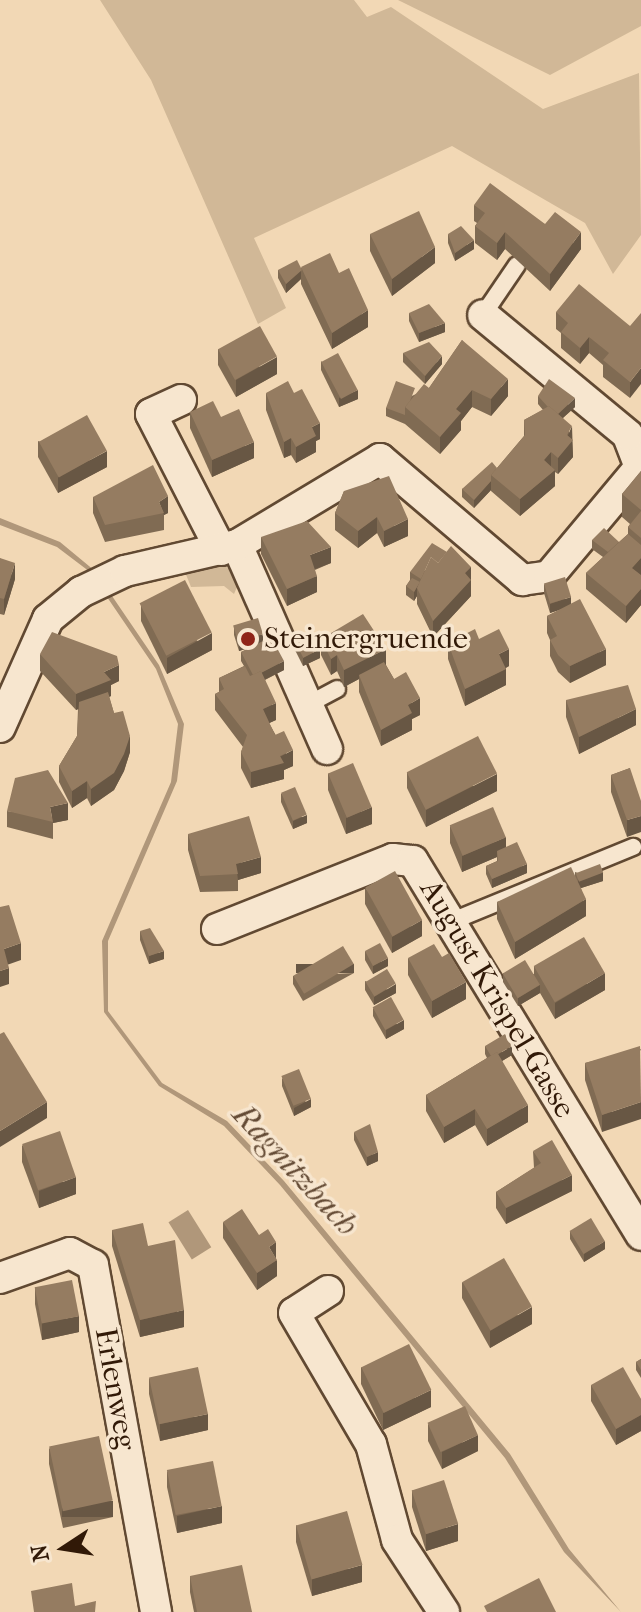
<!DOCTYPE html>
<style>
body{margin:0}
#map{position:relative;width:641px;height:1612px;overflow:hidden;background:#f2d8b5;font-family:"IM FELL French Canon",serif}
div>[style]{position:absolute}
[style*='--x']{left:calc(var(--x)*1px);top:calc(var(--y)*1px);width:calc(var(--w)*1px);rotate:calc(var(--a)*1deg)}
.green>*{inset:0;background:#d1b897}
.water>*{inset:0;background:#b0977a;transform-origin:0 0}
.roads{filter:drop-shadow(2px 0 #614932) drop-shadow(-2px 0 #614932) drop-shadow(0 2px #614932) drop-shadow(0 -2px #614932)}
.service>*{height:16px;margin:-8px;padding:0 8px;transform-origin:8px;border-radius:8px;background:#f7e6cf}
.minor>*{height:30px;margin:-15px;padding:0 15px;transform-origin:15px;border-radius:15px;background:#f7e6cf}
.wall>*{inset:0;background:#806b53}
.shaded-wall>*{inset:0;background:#685744;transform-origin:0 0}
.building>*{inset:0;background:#957c61;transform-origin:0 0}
.dots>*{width:22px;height:22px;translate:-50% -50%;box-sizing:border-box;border:4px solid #f7e6cf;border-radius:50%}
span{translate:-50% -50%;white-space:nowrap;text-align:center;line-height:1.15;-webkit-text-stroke:7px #f7e6cf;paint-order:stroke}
.poi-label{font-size:30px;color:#311907}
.left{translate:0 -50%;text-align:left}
.street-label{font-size:30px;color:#311907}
.water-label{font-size:32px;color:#644b35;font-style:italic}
.north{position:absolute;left:24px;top:1508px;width:80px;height:80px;-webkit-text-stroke:6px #f7e6cf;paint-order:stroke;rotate:258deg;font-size:22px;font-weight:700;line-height:32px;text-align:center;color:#311907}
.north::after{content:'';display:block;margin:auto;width:28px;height:36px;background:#311907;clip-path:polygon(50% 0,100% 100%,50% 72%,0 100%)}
</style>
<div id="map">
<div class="green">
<i style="clip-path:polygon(100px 0,354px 0,367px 17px,391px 7px,543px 109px,639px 73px,641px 235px,613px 274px,585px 223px,452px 146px,254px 238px,286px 308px,258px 324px,151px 80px)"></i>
<i style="clip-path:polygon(398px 0,641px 0,641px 26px,550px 75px)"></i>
<i style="clip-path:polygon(216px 557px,240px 580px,234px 594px,224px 586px,191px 587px,185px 572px)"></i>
</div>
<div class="water">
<i style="clip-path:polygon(0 518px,60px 542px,95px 571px,159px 665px,184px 724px,177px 781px,108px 941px,108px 1011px,162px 1083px,227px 1121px,284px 1181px,510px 1454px,569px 1549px,621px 1612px,564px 1552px,505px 1458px,280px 1185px,224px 1126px,159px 1086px,104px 1012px,102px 941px,171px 782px,178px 724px,156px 669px,90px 572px,57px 547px,0 525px)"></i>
<i style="left:188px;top:1210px;width:44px;height:23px;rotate:58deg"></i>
</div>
<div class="roads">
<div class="service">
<i style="--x:483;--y:315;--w:60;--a:-55.8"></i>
<i style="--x:307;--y:705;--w:34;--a:-28"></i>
<i style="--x:450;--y:922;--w:198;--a:-22.3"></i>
</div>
<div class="minor">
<i style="--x:181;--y:400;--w:33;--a:155"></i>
<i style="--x:151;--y:414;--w:153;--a:62.8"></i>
<i style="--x:237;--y:545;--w:223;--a:66.2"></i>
<i style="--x:0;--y:727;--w:118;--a:-66"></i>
<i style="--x:48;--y:619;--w:43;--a:-39.3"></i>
<i style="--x:81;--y:592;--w:49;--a:-25.5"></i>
<i style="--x:125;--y:571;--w:115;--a:-13.1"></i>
<i style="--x:237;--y:545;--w:167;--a:-31"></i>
<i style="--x:380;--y:459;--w:187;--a:40.4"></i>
<i style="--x:522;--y:580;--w:27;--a:-8"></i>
<i style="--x:549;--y:576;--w:142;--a:-50.1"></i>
<i style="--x:640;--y:467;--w:34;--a:-111"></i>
<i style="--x:628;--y:435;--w:188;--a:-140.4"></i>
<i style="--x:217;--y:929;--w:189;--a:-21.7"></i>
<i style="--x:393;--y:859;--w:20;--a:6"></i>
<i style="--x:413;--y:861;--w:438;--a:58.6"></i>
<i style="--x:0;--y:1278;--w:74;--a:-19.7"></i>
<i style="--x:70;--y:1253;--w:26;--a:28"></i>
<i style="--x:93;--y:1265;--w:353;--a:79.7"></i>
<i style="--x:328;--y:1291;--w:40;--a:147.1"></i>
<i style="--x:294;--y:1313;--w:152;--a:59.6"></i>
<i style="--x:371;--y:1444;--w:99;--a:74.8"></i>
<i style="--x:397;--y:1540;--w:86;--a:56.9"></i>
</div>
</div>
<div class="wall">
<i style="clip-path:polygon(474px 205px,545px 224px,581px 249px,550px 291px,505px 249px,497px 260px,475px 243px,475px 226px,477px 223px,474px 221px)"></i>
<i style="clip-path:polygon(370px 234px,435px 263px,392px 296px,370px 251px)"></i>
<i style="clip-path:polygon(448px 234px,474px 249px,455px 261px,448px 243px)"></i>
<i style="clip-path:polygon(301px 268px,339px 273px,368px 327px,332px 349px,301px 284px,301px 279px,286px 293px,278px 278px,278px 270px)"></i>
<i style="clip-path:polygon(556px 312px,630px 326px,630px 398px,603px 377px,603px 365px,589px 353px,580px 364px,561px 348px,561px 333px,556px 329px)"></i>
<i style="clip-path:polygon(409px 313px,445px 332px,419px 342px,409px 321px)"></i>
<i style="clip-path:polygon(462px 340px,508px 396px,491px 416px,472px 407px,461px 421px,461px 430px,440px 454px,405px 424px,386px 416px,386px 408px,429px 388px)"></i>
<i style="clip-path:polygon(218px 349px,277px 374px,236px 397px,218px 365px)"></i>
<i style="clip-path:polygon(403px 353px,442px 364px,425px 384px,403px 362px)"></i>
<i style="clip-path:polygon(321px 361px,358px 399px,339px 407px,321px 370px)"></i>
<i style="clip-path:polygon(266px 393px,320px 439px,316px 441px,316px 452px,296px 463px,291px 455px,284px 458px,266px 410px)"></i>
<i style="clip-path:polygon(538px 396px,575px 407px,563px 418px,572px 439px,573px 457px,558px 474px,555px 472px,555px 486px,520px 516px,491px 491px,491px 490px,474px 508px,462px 497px,462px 489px,497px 468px,524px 436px,524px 420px,543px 410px,538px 404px)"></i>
<i style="clip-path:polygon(190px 412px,221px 417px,254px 458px,212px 477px,190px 428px)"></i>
<i style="clip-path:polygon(38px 441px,107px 467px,58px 493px,38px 457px)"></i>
<i style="clip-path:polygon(641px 471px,641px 605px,626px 623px,586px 589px,586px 573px,603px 557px,592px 549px,592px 540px,619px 542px,628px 534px,628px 527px,630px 524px,622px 517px,622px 494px)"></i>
<i style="clip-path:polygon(344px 491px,408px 536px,384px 547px,377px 533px,358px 548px,335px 530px,335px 513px)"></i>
<i style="clip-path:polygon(93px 497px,168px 513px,164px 515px,164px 530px,105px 542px,93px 513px)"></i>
<i style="clip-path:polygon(261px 537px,331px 563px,315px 570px,317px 592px,287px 606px,261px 554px)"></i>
<i style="clip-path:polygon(0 558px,15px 579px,4px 615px,0 614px)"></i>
<i style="clip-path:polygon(471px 567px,471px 596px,433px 637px,417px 604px,417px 596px,414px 601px,406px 595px,406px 586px,410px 580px,410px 572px)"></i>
<i style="clip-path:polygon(544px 584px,571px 604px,606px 665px,570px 683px,558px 672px,550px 656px,550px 640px,547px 633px,547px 616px,562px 609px,550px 613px,544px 593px)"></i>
<i style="clip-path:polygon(141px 605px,212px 650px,167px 674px,141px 621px)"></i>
<i style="clip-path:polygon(234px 627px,263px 641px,284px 670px,265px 680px,276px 720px,269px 723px,293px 766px,284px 770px,284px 779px,251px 788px,241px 768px,241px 752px,243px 747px,215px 710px,215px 694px,219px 692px,219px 678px,244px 666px,241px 661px,241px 652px,252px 647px,239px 651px,234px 635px)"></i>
<i style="clip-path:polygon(321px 639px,386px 665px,394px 679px,420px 715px,412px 719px,412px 730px,381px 746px,359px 692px,359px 679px,344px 687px,337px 671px,331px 675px,321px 655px)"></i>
<i style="clip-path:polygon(479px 639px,509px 666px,506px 668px,506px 685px,465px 706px,448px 659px,448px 643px)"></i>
<i style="clip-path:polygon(295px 641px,320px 658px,303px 666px,295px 650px)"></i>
<i style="clip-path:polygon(40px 654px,119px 681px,111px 685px,111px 696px,109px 697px,114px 713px,130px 752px,124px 771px,114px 790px,91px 806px,87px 798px,72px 808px,59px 782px,59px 766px,77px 736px,78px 709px,76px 710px,40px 671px)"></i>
<i style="clip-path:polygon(566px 700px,636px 725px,579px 754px,566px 717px)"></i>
<i style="clip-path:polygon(630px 768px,627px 837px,611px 792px,611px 775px)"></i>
<i style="clip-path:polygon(407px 772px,497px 791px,426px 827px,407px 788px)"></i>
<i style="clip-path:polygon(328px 773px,372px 824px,346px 834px,328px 790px)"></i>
<i style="clip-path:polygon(281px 793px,307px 823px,293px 829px,281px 802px)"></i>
<i style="clip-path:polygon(7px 811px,68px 820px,53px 823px,53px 839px,7px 827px)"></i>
<i style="clip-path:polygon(450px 826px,506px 847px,527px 873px,492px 888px,486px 874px,486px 866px,497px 861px,497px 857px,462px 872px,450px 843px)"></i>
<i style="clip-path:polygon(188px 834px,261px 873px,238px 880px,238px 891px,200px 892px,188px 850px)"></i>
<i style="clip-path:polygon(575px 872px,603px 881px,581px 888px,586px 916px,515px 959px,497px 919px,497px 902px,575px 876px)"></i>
<i style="clip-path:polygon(365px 888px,422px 936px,392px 953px,365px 904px)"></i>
<i style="clip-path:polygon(140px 931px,164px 959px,149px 964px,140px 940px)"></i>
<i style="clip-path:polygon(365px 951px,388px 966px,373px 974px,365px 960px)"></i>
<i style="clip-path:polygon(408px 958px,466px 999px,432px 1018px,408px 975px)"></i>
<i style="clip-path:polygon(534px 966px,605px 990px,555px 1019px,540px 993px,518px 1006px,503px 982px,503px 973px,534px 974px)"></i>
<i style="clip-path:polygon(354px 973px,303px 1001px,293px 984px,293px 976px)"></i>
<i style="clip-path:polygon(365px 981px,396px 993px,374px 1005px,365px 990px)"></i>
<i style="clip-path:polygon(373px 1008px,404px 1029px,386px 1039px,373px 1016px)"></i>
<i style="clip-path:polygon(485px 1046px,512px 1055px,502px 1061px,528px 1122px,487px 1146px,475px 1125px,444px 1143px,426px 1111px,426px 1095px,487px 1058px,485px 1054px)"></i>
<i style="clip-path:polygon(641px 1049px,602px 1132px,585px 1080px,585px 1063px)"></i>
<i style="clip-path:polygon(282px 1078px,311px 1107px,294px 1116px,282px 1086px)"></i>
<i style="clip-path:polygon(354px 1132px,378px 1161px,367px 1166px,354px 1140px)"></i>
<i style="clip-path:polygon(22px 1145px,76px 1194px,39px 1208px,22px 1162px)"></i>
<i style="clip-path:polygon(533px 1151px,572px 1191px,506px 1224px,496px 1208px,496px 1192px,534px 1168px)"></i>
<i style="clip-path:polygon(223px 1222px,276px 1258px,277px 1276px,257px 1290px,223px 1238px)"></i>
<i style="clip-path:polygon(112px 1230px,148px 1246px,184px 1327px,140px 1337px,112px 1246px)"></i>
<i style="clip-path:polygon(570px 1231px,605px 1249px,584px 1262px,570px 1239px)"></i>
<i style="clip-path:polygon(462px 1282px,532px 1324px,490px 1348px,462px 1298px)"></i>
<i style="clip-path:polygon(35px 1287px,79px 1332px,42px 1340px,35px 1304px)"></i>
<i style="clip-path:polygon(641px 1359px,641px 1378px,636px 1370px,636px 1362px)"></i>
<i style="clip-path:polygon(361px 1367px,431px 1407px,383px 1430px,361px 1384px)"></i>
<i style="clip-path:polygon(149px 1378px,208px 1430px,160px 1441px,149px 1394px)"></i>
<i style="clip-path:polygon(591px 1385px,641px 1399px,641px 1431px,616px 1445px,591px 1401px)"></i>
<i style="clip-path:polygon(428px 1424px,478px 1451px,442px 1469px,428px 1441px)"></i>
<i style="clip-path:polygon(49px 1448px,113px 1517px,63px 1528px,49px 1464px)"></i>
<i style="clip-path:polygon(167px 1471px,222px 1523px,177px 1533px,167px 1487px)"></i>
<i style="clip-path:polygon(412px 1490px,458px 1541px,426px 1551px,412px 1507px)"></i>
<i style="clip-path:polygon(296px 1525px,362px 1582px,312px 1596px,296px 1542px)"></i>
<i style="clip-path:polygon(190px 1576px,252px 1612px,194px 1612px,190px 1592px)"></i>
</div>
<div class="shaded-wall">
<i style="clip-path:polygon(505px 232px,505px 249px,497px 260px,497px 243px)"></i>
<i style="clip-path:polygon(581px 232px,581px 249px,550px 291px,550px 274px)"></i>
<i style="clip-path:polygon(474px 240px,474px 249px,455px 261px,455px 253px)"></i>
<i style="clip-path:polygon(435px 247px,435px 263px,392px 296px,392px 279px)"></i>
<i style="clip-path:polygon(301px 270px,301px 279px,286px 293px,286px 284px)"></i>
<i style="clip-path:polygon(368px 310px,368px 327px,332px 349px,332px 333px)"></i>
<i style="clip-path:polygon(445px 323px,445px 332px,419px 342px,419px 333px)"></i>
<i style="clip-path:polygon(589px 337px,589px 353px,580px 364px,580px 348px)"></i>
<i style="clip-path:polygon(442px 356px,442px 364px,425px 384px,425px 376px)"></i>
<i style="clip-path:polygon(277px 357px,277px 374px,236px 397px,236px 380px)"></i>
<i style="clip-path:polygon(641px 368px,641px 384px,630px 398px,630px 382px)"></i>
<i style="clip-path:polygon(508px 379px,508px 396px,491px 416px,491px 399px)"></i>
<i style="clip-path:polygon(358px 390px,358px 399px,339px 407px,339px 398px)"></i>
<i style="clip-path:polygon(472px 390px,472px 407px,461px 421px,461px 430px,440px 454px,440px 437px,456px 409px)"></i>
<i style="clip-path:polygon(575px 398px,575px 407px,556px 424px,556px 416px)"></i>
<i style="clip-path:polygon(320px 423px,320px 439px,316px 441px,316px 452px,296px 463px,296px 447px,312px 427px)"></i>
<i style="clip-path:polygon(572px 426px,573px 457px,558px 474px,558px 458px)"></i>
<i style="clip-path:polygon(291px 438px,291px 455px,284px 458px,284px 442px)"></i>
<i style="clip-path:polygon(254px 442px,254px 458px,212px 477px,212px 460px)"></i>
<i style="clip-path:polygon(107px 451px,107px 467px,58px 493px,58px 477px)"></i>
<i style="clip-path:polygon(551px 452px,551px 468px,544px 460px)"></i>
<i style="clip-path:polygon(555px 470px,555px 486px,520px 516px,520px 499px)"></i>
<i style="clip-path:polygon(491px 481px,491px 490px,474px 508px,474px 500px)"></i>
<i style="clip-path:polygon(168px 496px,168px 513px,164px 515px,159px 502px)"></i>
<i style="clip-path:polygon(377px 517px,377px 533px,358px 548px,358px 531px)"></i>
<i style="clip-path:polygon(408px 519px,408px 536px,384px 547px,384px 531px)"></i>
<i style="clip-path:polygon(331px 547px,331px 563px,310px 571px,310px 555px)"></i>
<i style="clip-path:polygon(641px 558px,641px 575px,632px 585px,632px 568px)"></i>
<i style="clip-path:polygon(15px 563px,15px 579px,4px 615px,4px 599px)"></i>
<i style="clip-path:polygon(471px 567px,471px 596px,433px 637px,433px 621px,465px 573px)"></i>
<i style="clip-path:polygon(317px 576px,317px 592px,287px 606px,287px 589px)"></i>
<i style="clip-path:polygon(420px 582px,417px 588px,417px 596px,414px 601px,414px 592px)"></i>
<i style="clip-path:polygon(641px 589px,641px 605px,626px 623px,626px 606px)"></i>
<i style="clip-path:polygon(571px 597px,571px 606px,550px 613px,550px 604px)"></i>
<i style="clip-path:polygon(212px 633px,212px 650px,167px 674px,167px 658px)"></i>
<i style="clip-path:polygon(263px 634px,263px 643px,239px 651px,239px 643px)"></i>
<i style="clip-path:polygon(320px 649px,320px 658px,303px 666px,303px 658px)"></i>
<i style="clip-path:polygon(386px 649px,386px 666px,359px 675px,359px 679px,344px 687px,344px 670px)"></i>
<i style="clip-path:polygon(509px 649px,509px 666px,499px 671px,499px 654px)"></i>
<i style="clip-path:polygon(606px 649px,606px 665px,570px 683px,570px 666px)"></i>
<i style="clip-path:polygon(337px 655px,337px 671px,331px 675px,331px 659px)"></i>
<i style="clip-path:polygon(284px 661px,284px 670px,254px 685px,254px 676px)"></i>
<i style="clip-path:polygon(119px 665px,119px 681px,111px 685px,111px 696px,76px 710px,76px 694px,104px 672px)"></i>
<i style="clip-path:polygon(506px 669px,506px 685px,465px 706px,465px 689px)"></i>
<i style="clip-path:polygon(420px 698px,420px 715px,412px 719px,412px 730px,381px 746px,381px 730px,408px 705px)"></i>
<i style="clip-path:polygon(276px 703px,276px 720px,263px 726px,263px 709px)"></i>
<i style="clip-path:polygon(636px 709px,636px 725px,579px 754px,579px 737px)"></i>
<i style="clip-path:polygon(130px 736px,130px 752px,124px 771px,114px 790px,91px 806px,91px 789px)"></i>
<i style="clip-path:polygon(293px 750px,293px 766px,284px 770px,284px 779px,251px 788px,251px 772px)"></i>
<i style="clip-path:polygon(497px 774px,497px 791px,426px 827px,426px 810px)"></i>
<i style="clip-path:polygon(87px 781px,87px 798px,72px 808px,72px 791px)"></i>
<i style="clip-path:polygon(68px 803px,68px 820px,53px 823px,50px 807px)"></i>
<i style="clip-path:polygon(372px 807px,372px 824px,346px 834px,346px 818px)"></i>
<i style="clip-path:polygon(307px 815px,307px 823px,293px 829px,293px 821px)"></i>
<i style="clip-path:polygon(641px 816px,641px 832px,627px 837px,627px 820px)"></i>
<i style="clip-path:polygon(506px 837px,506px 853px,497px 851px,497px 857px,462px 872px,462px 856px)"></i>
<i style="clip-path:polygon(261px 857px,261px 873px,238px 880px,236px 864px)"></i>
<i style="clip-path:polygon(527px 864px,527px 873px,492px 888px,492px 879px)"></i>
<i style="clip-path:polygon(603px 872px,603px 881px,578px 889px,578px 880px)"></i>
<i style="clip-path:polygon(586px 899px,586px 916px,515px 959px,515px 942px)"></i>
<i style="clip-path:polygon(422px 920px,422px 936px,392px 953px,392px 937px)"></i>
<i style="clip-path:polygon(21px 943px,21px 960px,4px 966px,4px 949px)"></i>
<i style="clip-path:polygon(164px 951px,164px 959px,149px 964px,149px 956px)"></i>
<i style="clip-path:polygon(388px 958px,388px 966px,373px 974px,373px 966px)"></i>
<i style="left:354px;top:964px;width:9px;height:58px;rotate:90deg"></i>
<i style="clip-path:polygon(9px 968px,9px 984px,0 987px,0 971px)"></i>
<i style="clip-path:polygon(605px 973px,605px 990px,555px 1019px,555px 1003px)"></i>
<i style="clip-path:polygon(466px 982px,466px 999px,432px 1018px,432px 1001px)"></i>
<i style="clip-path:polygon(396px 984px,396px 993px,374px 1005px,374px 997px)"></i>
<i style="clip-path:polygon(540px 985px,540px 993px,518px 1006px,518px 998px)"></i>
<i style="clip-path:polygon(404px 1020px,404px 1029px,386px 1039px,386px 1030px)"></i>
<i style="clip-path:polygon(512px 1046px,512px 1055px,492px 1067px,492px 1058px)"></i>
<i style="clip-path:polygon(311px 1099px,311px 1107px,294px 1116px,294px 1108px)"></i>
<i style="clip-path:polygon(47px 1102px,47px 1118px,0 1147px,0 1131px)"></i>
<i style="clip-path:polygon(641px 1102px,641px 1119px,602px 1132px,602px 1115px)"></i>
<i style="clip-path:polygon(528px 1105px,528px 1122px,487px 1146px,487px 1129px)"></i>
<i style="clip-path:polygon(475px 1109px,475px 1125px,444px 1143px,444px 1127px)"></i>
<i style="clip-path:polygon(378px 1152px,378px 1161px,367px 1166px,367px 1157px)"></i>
<i style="clip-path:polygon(572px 1175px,572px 1191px,506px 1224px,506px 1208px)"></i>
<i style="clip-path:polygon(76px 1177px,76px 1194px,39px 1208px,39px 1191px)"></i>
<i style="clip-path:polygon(605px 1241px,605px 1249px,584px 1262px,584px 1254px)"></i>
<i style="clip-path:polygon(276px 1242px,276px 1259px,269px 1247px)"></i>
<i style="clip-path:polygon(277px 1260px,277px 1276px,257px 1290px,257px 1273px)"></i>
<i style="clip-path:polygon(532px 1307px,532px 1324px,490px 1348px,490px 1331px)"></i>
<i style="clip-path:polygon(184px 1310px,184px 1327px,140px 1337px,140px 1320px)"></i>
<i style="clip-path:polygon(79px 1316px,79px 1332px,42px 1340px,42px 1323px)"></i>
<i style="clip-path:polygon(431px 1390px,431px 1407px,383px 1430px,383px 1413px)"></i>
<i style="clip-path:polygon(208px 1414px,208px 1430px,160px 1441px,160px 1424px)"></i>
<i style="clip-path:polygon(641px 1415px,641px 1431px,616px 1445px,616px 1429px)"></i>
<i style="clip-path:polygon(478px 1435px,478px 1451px,442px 1469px,442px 1452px)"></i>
<i style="left:113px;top:1501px;width:16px;height:51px;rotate:90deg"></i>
<i style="clip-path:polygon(222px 1506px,222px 1523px,177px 1533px,177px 1516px)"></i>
<i style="clip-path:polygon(458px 1524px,458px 1541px,426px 1551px,426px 1534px)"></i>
<i style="clip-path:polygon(362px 1565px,362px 1582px,312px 1596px,312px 1579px)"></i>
</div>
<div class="building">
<i style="clip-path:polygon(490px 183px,545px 224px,555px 212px,581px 232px,550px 274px,505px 232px,497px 243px,475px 226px,485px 213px,474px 205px)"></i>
<i style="clip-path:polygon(419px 211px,435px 247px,392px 279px,370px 234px)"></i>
<i style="clip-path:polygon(461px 226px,474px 240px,455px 253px,448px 234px)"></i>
<i style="clip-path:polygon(330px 253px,339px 273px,349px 268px,368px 310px,332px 333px,301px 267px)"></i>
<i style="clip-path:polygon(297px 260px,302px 270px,286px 284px,278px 270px)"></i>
<i style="clip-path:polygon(579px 284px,630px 326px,641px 313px,641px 368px,630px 382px,603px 360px,609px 353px,589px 337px,580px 348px,561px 332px,568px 323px,556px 312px)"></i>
<i style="clip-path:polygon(429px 304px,445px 323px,419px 333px,409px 313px)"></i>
<i style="left:260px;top:326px;width:35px;height:48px;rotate:61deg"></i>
<i style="clip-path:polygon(462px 340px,508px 379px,491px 399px,472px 390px,456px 409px,461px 413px,440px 437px,405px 407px,424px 384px,429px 388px)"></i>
<i style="clip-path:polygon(429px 342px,442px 356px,425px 376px,403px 353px)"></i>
<i style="left:338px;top:353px;width:42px;height:19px;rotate:62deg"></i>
<i style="clip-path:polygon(549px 379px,575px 398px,558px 414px,549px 406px,548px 407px,538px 396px)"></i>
<i style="clip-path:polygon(288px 381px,294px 393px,302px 389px,320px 423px,312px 427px,316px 436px,296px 447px,291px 438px,284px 442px,266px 393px)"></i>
<i style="clip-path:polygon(396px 381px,415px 388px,410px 401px,405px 407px,405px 415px,386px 408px)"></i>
<i style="clip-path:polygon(213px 401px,221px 417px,239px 409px,254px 442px,212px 460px,190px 412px)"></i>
<i style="clip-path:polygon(549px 406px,572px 426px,567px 435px,573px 440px,558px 458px,551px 452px,544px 460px,555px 470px,520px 499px,491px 475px,525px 435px,524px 420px)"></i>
<i style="left:87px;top:415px;width:41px;height:55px;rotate:61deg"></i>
<i style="clip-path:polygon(492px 462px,497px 468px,491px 475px,491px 481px,474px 500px,462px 489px)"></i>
<i style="clip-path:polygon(153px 465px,168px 496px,159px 502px,164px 513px,105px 525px,93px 497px)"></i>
<i style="clip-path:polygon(641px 471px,641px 510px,622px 494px)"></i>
<i style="clip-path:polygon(389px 476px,408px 519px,384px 531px,377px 517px,358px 531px,335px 513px,344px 491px)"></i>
<i style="clip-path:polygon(641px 511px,641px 538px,628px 527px)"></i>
<i style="clip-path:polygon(307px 521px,331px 547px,310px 555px,317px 576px,287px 589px,261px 537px)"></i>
<i style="clip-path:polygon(604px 528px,619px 542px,608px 552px,592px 540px)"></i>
<i style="clip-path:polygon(628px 534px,641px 545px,641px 558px,632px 568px,641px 575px,641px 589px,626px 606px,586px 573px)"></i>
<i style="clip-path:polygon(432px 543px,447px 552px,438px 563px,431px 557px,421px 579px,410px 572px)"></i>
<i style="clip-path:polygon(451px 546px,471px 567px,465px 573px,471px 580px,433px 621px,417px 588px,431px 557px,438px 563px)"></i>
<i style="clip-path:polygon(0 558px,15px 563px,4px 599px,0 598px)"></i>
<i style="left:565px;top:577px;width:21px;height:22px;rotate:73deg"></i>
<i style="clip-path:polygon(412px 578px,420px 582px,414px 592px,406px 586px)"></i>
<i style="left:185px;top:580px;width:59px;height:51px;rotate:63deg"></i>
<i style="clip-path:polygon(580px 599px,606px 649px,570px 666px,558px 655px,550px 640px,557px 636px,547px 616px)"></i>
<i style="clip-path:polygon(363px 614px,386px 649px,344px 670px,337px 655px,331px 659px,321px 639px)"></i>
<i style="left:258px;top:618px;width:17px;height:26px;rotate:73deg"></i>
<i style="clip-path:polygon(475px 629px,479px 639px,499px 629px,509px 649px,499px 654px,506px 669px,465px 689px,448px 643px)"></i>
<i style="clip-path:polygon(52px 632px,117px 656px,119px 665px,104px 672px,111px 680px,76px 694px,40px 654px)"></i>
<i style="left:312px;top:633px;width:18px;height:19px;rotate:63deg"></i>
<i style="clip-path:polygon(271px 637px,284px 661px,261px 673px,261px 671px,253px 675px,241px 652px)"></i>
<i style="clip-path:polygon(384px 662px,394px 679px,406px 672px,420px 698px,408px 705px,412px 713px,381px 730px,359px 675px)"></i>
<i style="clip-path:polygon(245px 666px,250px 676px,261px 671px,276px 703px,263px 709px,275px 735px,284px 731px,293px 750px,280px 756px,284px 763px,251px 772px,241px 752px,247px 735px,215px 694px,224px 689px,219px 678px)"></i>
<i style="clip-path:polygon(628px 685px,636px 709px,579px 737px,566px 700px)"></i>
<i style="clip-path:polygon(108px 692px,114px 713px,123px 711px,130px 736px,124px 754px,114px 773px,91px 789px,87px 781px,72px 791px,59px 766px,77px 736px,79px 702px)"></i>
<i style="left:478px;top:736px;width:42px;height:80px;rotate:63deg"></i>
<i style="left:353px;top:763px;width:48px;height:27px;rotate:67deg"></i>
<i style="clip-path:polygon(630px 768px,641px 801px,641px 816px,627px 820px,611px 775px)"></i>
<i style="clip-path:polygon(48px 770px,68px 803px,50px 807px,53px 822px,7px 811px,15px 778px)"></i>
<i style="left:295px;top:787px;width:30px;height:15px;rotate:67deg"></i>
<i style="left:493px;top:807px;width:33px;height:47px;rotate:67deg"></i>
<i style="clip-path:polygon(249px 816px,261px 857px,236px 864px,238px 874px,200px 876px,188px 834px)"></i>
<i style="clip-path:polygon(517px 842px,527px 864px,492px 879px,486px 866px,498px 861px,497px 851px)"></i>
<i style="left:600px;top:864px;width:9px;height:26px;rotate:69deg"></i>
<i style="clip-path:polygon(571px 867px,586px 899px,515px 942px,497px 902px)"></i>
<i style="left:395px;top:871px;width:56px;height:34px;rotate:61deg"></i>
<i style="clip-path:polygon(9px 905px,21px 943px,4px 949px,9px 968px,0 971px,0 907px)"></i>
<i style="clip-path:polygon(150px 928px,164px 951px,149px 956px,140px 931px)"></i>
<i style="left:584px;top:937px;width:42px;height:58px;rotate:60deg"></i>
<i style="left:380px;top:943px;width:17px;height:17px;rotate:62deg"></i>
<i style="clip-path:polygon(434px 944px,442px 957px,449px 953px,466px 982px,432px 1001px,408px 958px)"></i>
<i style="left:343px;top:946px;width:21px;height:58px;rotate:59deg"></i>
<i style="left:525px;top:960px;width:29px;height:26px;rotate:59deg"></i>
<i style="left:387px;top:969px;width:17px;height:25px;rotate:59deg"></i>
<i style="left:391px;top:997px;width:26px;height:21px;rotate:61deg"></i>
<i style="clip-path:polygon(4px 1032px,47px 1102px,0 1131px,0 1034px)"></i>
<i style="clip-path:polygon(505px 1034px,512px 1046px,498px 1054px,497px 1052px,491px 1056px,485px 1046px)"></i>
<i style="clip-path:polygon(640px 1046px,641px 1102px,602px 1115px,585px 1063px)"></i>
<i style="clip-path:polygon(497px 1052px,528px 1105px,487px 1129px,475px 1109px,444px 1127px,426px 1095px)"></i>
<i style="left:299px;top:1069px;width:32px;height:19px;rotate:68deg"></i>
<i style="clip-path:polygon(370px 1124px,378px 1152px,367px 1157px,354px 1132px)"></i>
<i style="left:60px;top:1131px;width:49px;height:40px;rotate:71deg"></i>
<i style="clip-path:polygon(552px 1140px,572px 1175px,506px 1208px,496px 1192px,541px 1163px,533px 1151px)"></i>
<i style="clip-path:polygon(242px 1209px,259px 1235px,268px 1229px,276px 1242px,269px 1247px,277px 1260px,257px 1273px,223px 1222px)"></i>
<i style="left:591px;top:1218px;width:27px;height:25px;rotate:59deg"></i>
<i style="clip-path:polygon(143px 1223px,148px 1246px,175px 1240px,184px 1310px,140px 1320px,112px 1230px)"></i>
<i style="left:504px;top:1258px;width:56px;height:48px;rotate:60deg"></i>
<i style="left:72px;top:1280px;width:37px;height:38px;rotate:79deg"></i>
<i style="left:409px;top:1344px;width:51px;height:53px;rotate:64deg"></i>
<i style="clip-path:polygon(641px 1359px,641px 1370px,636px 1362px)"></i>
<i style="left:198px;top:1367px;width:48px;height:50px;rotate:78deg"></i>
<i style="clip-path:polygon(623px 1367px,641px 1399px,641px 1415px,616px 1429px,591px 1385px)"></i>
<i style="left:465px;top:1406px;width:32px;height:41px;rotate:66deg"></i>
<i style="left:99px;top:1436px;width:66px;height:51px;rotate:78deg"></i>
<i style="left:213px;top:1461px;width:46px;height:47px;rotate:79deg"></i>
<i style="left:444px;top:1480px;width:46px;height:34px;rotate:72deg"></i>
<i style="left:347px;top:1511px;width:56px;height:53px;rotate:74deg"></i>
<i style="clip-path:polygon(242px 1565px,252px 1612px,197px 1612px,190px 1576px)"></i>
<i style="clip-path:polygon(539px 1578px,556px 1612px,487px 1612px,484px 1606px)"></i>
<i style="clip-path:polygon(72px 1583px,75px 1606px,96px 1601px,95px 1612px,34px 1612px,31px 1591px)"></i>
</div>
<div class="dots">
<i style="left:248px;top:639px;background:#8f2418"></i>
</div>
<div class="poi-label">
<span class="left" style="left:264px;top:639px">Steinergruende</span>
</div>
<div class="street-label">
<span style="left:497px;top:999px;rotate:59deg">August Krispel-Gasse</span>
<span style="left:115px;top:1389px;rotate:80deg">Erlenweg</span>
</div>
<div class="water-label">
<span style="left:295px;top:1170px;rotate:47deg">Ragnitzbach</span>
</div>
<div class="north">N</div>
</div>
